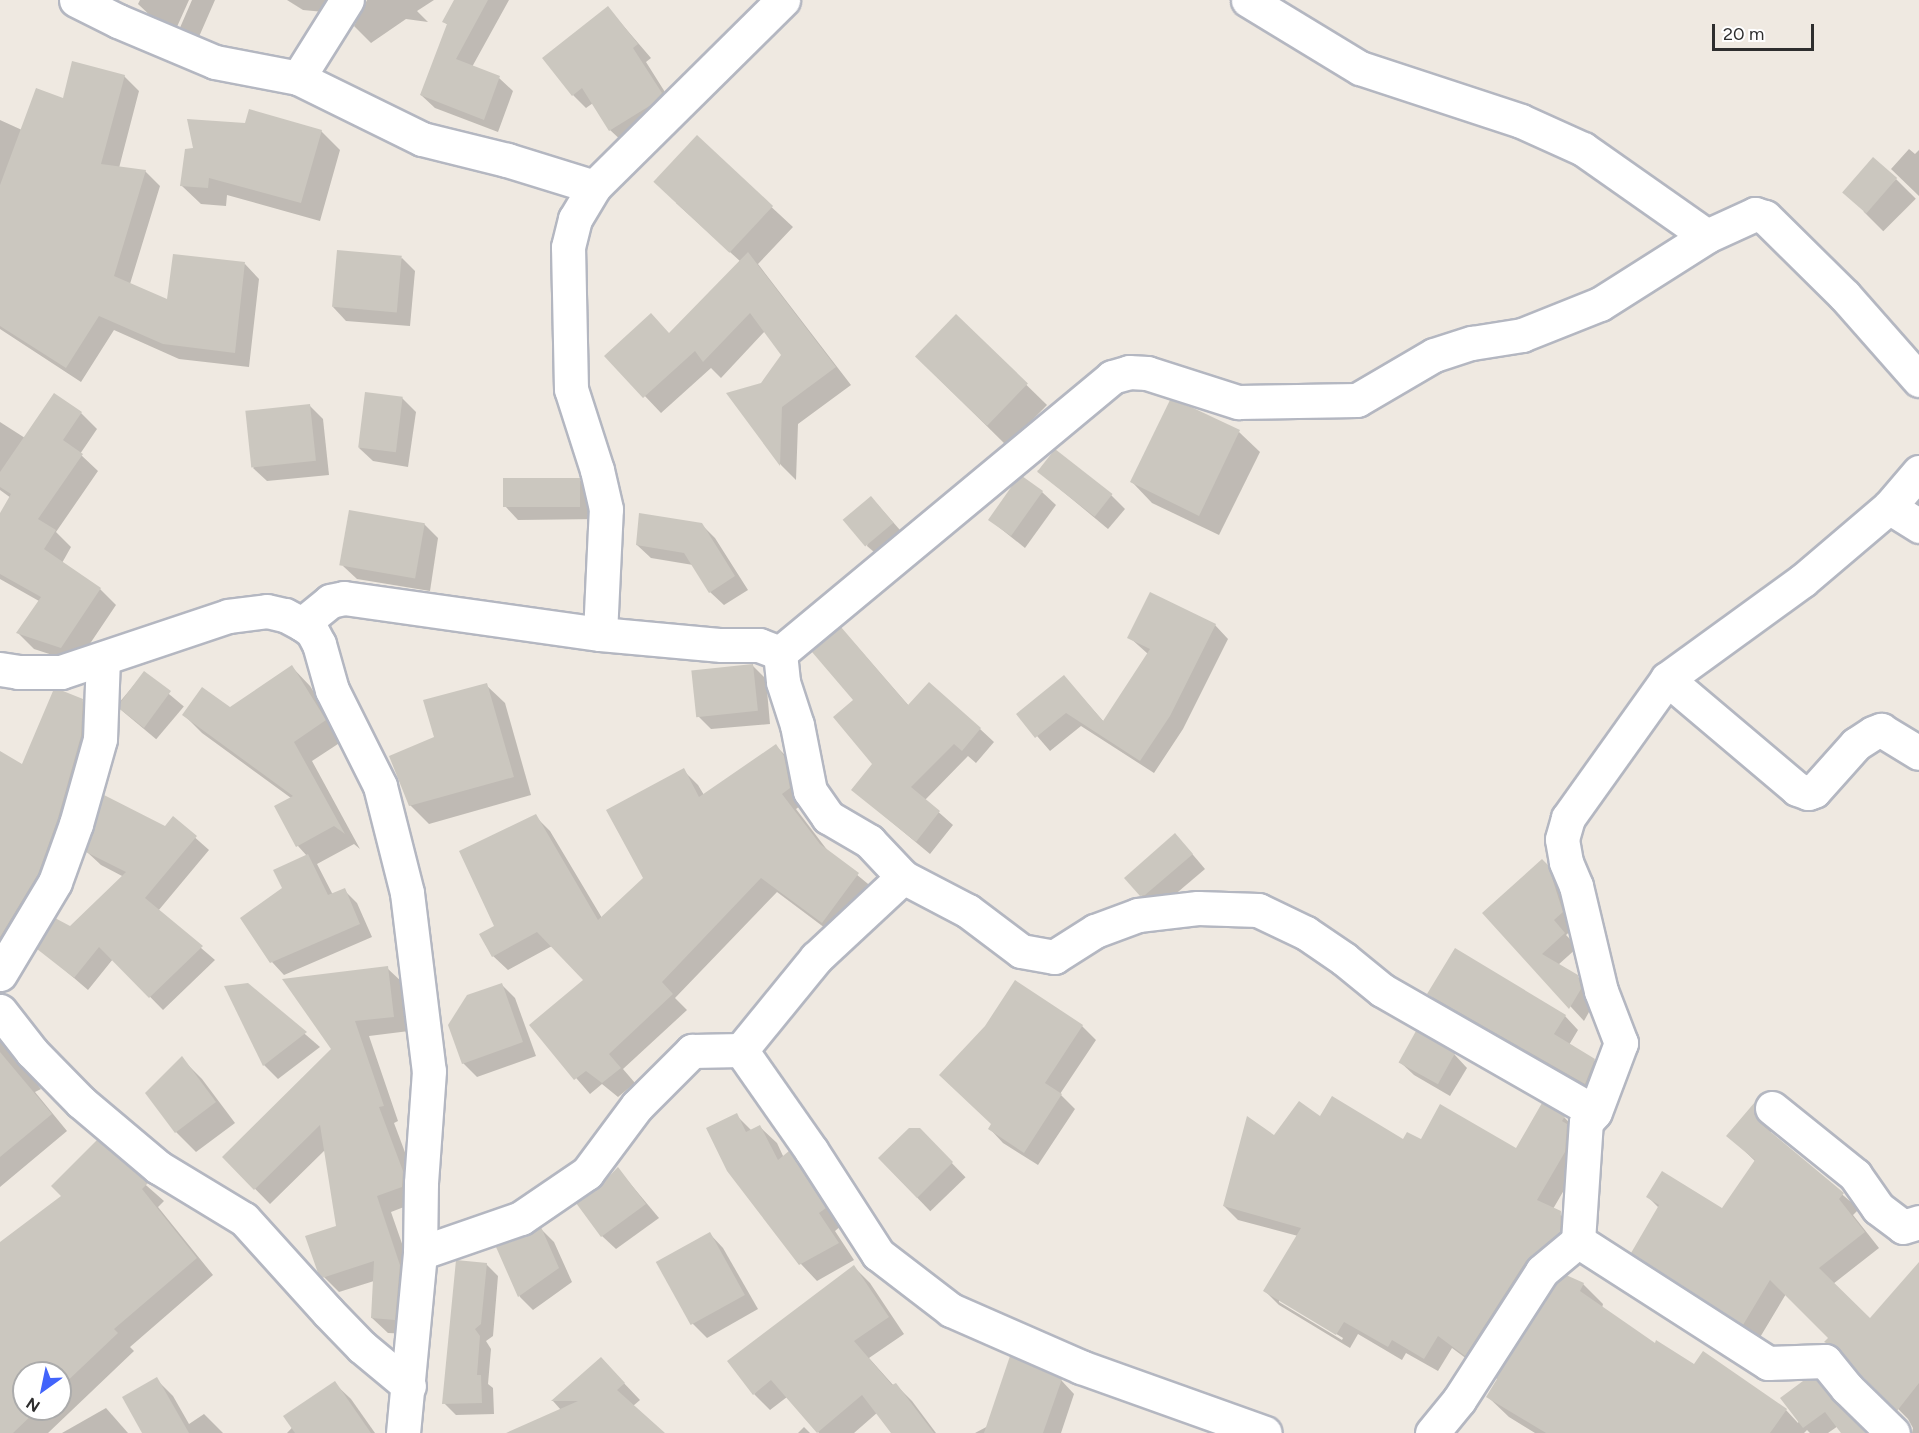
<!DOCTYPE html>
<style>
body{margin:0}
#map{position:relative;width:1919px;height:1433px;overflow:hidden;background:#efe9e1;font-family:Figtree,sans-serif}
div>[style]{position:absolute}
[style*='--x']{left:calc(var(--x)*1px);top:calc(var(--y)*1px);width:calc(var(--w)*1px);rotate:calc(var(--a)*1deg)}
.shadow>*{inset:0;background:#0003;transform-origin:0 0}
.building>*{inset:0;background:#cbc7bf;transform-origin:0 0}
.roads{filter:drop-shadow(2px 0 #b4b7c1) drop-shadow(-2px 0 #b4b7c1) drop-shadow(0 2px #b4b7c1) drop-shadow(0 -2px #b4b7c1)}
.street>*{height:33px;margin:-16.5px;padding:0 16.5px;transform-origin:16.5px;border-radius:16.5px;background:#fff}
.secondary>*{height:33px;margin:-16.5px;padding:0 16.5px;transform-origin:16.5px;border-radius:16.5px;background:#fff}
span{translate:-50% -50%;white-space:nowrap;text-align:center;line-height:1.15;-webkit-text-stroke:5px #fff;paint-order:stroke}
.north{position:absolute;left:12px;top:1361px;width:60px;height:60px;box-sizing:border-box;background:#fff;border:2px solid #ababab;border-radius:50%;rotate:213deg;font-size:16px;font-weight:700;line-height:24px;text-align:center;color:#2e2e2e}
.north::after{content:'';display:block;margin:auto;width:21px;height:27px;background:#4264fb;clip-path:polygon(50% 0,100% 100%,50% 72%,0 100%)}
.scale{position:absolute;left:1712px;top:24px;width:102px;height:27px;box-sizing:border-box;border:3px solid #2e2e2e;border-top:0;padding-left:8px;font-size:18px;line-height:21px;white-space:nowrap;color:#2e2e2e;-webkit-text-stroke:4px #fff;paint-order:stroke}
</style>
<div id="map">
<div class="shadow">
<i style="clip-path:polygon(140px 0,189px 0,176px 29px,179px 30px,192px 0,215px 0,198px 39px,156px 21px,138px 4px)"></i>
<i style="clip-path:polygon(287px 0,357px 0,345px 14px,303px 10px)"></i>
<i style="clip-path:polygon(367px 0,434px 0,417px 11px,428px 22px,406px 19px,371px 43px,354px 26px)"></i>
<i style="clip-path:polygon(456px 0,509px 0,472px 67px,499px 78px,513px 91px,498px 132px,435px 108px,421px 95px,448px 25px,444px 22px)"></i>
<i style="clip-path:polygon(608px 8px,651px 58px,646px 62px,675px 108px,624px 143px,610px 130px,593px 103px,586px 108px,573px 95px)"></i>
<i style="clip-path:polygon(124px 76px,139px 91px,119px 168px,145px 171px,160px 186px,130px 284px,168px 301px,245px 264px,259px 279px,249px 367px,179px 359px,114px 330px,81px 382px,0 329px,0 120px,22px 130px,64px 100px)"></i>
<i style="clip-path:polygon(321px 131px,340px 150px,320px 221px,227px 195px,226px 206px,201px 204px,182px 186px)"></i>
<i style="clip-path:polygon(697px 138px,793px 227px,758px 264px,851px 385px,798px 424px,796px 480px,781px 465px,728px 394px,762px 384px,783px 355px,765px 331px,721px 378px,711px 368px,661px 413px,607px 356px,670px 334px,741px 262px,676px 203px)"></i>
<i style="clip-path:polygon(1909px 149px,1915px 154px,1919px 150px,1919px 196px,1891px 169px)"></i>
<i style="left:1896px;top:179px;width:28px;height:46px;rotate:45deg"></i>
<i style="clip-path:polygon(402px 258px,415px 271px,410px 326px,346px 321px,333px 307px)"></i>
<i style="clip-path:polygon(956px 316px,1047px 405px,1007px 446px,937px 377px)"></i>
<i style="clip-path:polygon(402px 398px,416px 412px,408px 467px,373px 461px,359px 448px)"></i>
<i style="clip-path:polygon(309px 405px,323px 419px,329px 475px,267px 481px,253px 468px)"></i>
<i style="clip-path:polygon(81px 413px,97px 429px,80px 454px,98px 471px,56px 532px,71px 547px,62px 563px,100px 589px,116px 605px,77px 663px,34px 649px,18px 633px,39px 601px,0 579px,0 516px,11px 498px,0 490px,0 422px,25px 438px)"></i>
<i style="clip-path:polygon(1239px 432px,1260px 452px,1219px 535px,1152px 503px,1132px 482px)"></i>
<i style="clip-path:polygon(1037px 470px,1111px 495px,1125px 509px,1108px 529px)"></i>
<i style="clip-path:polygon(579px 479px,593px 493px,599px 519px,518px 520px,505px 506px)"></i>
<i style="clip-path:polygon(1042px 492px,1056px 505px,1025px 548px,990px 520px)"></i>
<i style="clip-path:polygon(877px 504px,900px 530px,874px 552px,867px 546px)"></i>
<i style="clip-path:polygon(424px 524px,438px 538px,430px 591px,357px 579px,343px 566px)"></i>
<i style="clip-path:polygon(701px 524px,715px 538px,748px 590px,724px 605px,710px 592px,693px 565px,651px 558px,637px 545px)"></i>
<i style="clip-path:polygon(1215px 625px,1228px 639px,1183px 729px,1154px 773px,1081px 726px,1050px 751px,1018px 714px,1064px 677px,1104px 722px,1148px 654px,1129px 637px)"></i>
<i style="clip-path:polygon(854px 643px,909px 706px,980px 729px,994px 742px,976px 763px,968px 756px,925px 800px,953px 825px,930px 854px,853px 790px,874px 763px,855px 700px)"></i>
<i style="clip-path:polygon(752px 665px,766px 679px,770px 724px,711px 729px,697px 715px)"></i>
<i style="clip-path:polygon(292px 667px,310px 686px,344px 740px,312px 761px,360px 849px,354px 844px,317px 864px,333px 895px,344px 890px,357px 903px,372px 937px,284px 975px,272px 962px,284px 889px,307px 856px,298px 846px,291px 798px,202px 733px,184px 715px,230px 708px)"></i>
<i style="left:144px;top:673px;width:52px;height:43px;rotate:40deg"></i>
<i style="clip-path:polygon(486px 685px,505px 703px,531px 795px,429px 824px,410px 805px,436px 738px)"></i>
<i style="clip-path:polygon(82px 701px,98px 717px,97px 753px,0 980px,0 772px,22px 766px)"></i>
<i style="clip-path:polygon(776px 746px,791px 761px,804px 803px,796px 809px,828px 851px,873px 888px,837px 937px,777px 892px,675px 998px,687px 1010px,623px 1069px,635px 1083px,618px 1097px,602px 1084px,590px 1094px,531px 1026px,585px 981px,552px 946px,508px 970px,493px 956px,496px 926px,535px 816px,550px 831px,602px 918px,645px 879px,683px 770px,698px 785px,704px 795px)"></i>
<i style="clip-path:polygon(173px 818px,209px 850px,158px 911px,215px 960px,163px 1010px,113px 959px,88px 990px,39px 948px,71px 928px,124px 877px,101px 865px,87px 852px,165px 828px)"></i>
<i style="clip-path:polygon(1188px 849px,1205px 869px,1159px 908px,1155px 909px,1141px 895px)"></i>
<i style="clip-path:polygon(1542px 861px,1561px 880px,1576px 926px,1566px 935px,1578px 947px,1558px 965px,1577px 976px,1591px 990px,1594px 1003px,1584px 1021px,1484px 913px)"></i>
<i style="clip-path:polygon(387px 968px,403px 983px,409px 1031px,369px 1036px,398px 1121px,394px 1123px,418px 1187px,417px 1202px,391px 1212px,415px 1281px,410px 1334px,388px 1333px,372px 1318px,374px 1281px,339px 1292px,319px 1272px,337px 1227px,325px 1150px,270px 1204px,224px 1157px,333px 1049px)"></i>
<i style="clip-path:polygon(1015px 982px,1082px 1026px,1096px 1040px,1060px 1094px,1075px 1109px,1038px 1165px,1003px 1143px,990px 1129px,993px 1124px,986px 1027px)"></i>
<i style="clip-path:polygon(501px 984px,515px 998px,536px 1056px,477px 1077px,463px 1063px)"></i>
<i style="clip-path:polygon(248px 985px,320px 1047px,278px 1079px,264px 1065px,227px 988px)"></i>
<i style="clip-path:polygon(1429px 994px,1565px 1016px,1578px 1030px,1569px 1045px,1594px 1060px,1608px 1074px,1598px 1097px,1442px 1007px)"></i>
<i style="clip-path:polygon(0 1038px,41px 1089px,35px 1092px,67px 1131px,0 1187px)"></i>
<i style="clip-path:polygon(1454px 1054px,1467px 1068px,1450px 1096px,1414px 1075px,1400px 1062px)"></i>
<i style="clip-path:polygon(182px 1059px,202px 1079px,235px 1123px,196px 1152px,176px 1132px)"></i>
<i style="clip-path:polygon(1755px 1104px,1769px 1119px,1771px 1133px,1859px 1209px,1853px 1215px,1879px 1248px,1833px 1284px,1870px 1320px,1919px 1264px,1919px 1433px,1912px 1433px,1913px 1428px,1908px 1419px,1852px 1362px,1841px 1357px,1826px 1342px,1830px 1338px,1786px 1294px,1759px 1339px,1648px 1268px,1633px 1252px,1659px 1208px,1648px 1197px,1723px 1210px,1756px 1162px,1728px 1135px)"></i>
<i style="clip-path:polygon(736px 1115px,752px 1131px,760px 1127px,777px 1143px,784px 1158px,789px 1153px,806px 1170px,842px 1225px,835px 1231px,854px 1260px,817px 1281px,801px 1264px)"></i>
<i style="clip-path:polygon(evenodd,1564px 1117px,1577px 1131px,1578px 1166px,1553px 1209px,1574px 1226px,1479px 1368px,1452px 1348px,1438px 1371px,1406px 1353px,1402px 1360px,1358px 1334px,1350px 1348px,1279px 1305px,1265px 1291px,1298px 1236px,1238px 1220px,1224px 1206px,1275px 1137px,1321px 1118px,1404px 1142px,1516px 1150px,1564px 1117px,1279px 1299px,1343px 1338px,1342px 1340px,1279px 1302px,1279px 1299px)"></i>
<i style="left:919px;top:1129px;width:67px;height:49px;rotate:46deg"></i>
<i style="clip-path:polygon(evenodd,97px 1142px,164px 1201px,158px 1207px,213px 1275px,130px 1347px,134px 1351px,48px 1433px,2px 1433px,0 1244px,63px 1196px,97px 1142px,24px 1373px,60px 1373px,60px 1409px,24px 1409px,24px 1373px)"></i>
<i style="clip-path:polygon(618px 1169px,659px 1218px,616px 1249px,602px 1236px,599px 1189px)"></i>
<i style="clip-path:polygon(541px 1229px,554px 1242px,572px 1282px,533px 1310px,520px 1297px,498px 1247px,528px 1237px)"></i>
<i style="clip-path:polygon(710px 1234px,723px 1248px,758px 1309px,707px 1338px,693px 1324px,658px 1262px)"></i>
<i style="clip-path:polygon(486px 1264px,498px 1276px,493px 1336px,486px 1341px,491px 1349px,488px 1384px,493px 1388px,494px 1414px,456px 1415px,444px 1403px)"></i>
<i style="clip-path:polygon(854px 1267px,870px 1283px,904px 1334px,869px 1358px,894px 1386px,896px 1385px,912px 1401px,936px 1433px,893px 1433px,878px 1412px,854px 1433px,819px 1433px,787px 1397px,770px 1410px,754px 1394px)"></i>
<i style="clip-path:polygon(1583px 1284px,1603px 1304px,1602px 1308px,1655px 1345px,1786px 1410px,1798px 1423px,1816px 1382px,1865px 1433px,1844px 1433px,1838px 1426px,1828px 1433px,1810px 1433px,1807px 1430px,1804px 1433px,1535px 1433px,1509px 1417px,1488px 1397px)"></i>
<i style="clip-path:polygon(601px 1359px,640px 1400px,633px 1406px,662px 1433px,509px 1433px,561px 1410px,553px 1401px)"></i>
<i style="clip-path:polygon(156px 1379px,173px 1396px,189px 1424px,204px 1414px,223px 1433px,144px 1433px)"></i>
<i style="clip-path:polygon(1061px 1380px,1074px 1394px,1061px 1433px,1013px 1433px)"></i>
<i style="clip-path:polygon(334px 1383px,351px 1399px,375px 1433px,287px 1433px)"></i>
<i style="clip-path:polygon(106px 1408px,128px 1433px,62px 1433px)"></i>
<i style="clip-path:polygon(992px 1424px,1001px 1433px,975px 1433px)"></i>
<i style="clip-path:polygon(804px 1427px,810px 1433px,798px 1433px)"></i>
</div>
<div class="building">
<i style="clip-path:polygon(454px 0,488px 0,456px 59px,500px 76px,484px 120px,420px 95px,447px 24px,442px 22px)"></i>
<i style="clip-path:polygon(608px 6px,638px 44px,633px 48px,662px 93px,651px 105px,609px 131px,582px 88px,572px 96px,542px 58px)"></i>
<i style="clip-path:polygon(72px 61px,125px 75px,101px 164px,146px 170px,114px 276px,167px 299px,173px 254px,245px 262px,235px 353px,163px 344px,99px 316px,66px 368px,0 326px,0 185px,36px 88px,63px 98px)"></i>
<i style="clip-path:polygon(249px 109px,322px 130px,301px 203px,209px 178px,208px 188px,180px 186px,185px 149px,193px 148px,187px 119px,245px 123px)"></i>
<i style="left:697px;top:135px;width:104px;height:64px;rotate:43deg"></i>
<i style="left:1873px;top:157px;width:32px;height:47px;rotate:41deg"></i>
<i style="left:337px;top:250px;width:65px;height:57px;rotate:5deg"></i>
<i style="clip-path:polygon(748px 252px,836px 367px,782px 407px,780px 466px,726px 393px,761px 383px,781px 355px,750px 313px,703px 362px,695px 351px,643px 398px,604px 356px,651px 313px,669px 333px)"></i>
<i style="left:956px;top:314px;width:100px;height:59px;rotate:44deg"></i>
<i style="left:365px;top:392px;width:38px;height:56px;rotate:7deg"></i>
<i style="clip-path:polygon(54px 393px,82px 412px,63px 440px,83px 454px,38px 519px,56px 530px,44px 549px,101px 588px,61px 648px,16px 633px,41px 597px,0 574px,0 513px,11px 494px,0 487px,0 472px)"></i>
<i style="clip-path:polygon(1170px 400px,1191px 407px,1240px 430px,1199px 516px,1130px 482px)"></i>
<i style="left:310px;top:404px;width:57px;height:65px;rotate:84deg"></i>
<i style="left:1055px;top:449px;width:73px;height:29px;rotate:38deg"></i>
<i style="clip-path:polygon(1022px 476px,1043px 491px,1011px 536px,988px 520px,1014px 483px)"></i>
<i style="left:503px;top:478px;width:77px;height:29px"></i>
<i style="left:871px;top:496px;width:35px;height:37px;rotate:50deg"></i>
<i style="left:349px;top:510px;width:77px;height:56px;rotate:10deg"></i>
<i style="clip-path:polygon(639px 513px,702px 523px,735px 576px,709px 593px,684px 553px,636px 545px)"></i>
<i style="clip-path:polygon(1150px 592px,1216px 624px,1170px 716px,1140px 761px,1066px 713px,1035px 738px,1016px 714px,1064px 675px,1103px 721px,1150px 649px,1127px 638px)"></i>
<i style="clip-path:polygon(841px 627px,908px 705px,929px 682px,981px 728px,962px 751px,954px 744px,911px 787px,940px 811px,916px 842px,851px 790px,872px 764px,833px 717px,853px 700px,812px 652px)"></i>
<i style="left:753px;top:664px;width:47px;height:62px;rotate:84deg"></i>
<i style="clip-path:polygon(292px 665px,326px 720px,294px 742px,345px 834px,334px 826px,296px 847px,274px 806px,293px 796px,182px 715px,202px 687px,230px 707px)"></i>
<i style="clip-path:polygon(144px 671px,171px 691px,144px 728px,120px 709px,120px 703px)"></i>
<i style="clip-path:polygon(487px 683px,514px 777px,409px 806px,389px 756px,434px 737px,423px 700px)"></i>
<i style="clip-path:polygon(53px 691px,63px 691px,83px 699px,81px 736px,58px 818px,38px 874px,0 937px,0 751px,22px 764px)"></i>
<i style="clip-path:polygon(776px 744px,784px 756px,790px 788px,782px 794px,820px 844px,859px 873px,822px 923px,761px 878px,662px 982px,673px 994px,609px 1054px,621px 1068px,602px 1083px,586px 1071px,574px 1080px,529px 1025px,583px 980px,537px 932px,492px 957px,479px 934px,494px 926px,459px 851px,536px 814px,598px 920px,643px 878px,606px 810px,684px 768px,699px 797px)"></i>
<i style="clip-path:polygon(104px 795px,165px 826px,173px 816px,197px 836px,145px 898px,203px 946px,149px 998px,99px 947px,74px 978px,37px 949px,55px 918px,70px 926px,126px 872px,86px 852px)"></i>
<i style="clip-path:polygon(1175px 833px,1193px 854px,1145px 895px,1140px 896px,1124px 878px)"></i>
<i style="clip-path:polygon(308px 854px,328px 895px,345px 888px,360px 924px,270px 963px,240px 918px,282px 888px,273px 870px)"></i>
<i style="clip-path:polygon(1542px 859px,1548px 865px,1563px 912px,1554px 920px,1565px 933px,1542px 954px,1578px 975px,1581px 989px,1569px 1009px,1482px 913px)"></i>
<i style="clip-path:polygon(1455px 948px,1566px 1015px,1554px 1034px,1595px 1059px,1585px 1084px,1427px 994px)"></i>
<i style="clip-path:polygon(388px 966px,394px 1017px,355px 1021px,384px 1106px,379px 1107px,403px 1171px,402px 1187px,377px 1196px,400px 1265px,395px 1320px,371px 1318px,374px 1261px,322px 1278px,318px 1273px,305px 1236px,336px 1226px,320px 1125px,254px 1190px,222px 1157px,331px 1049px,282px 979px)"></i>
<i style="clip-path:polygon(1015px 980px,1083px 1025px,1045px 1083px,1062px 1094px,1024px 1153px,988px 1129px,991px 1124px,939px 1075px,985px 1026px)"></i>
<i style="clip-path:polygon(248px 983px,307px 1032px,263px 1066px,224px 986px)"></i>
<i style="clip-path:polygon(502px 983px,523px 1042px,462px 1064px,448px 1025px,467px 995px)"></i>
<i style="left:1416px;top:1031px;width:45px;height:36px;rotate:29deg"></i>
<i style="clip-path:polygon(0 1052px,52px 1114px,0 1157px)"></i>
<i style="clip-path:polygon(182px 1056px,216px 1102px,175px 1133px,145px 1093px)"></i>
<i style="clip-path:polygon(1332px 1096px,1403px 1139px,1407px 1132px,1421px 1139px,1440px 1104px,1516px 1148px,1542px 1103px,1565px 1116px,1562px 1121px,1567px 1124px,1565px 1152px,1537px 1200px,1561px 1211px,1560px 1232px,1526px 1261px,1465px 1356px,1438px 1336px,1424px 1359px,1392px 1340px,1388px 1347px,1344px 1322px,1336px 1335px,1263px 1291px,1301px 1228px,1223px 1206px,1247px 1116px,1274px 1135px,1299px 1101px,1320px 1116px)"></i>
<i style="clip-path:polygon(1755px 1102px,1754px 1114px,1760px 1123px,1844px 1193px,1839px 1199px,1865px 1232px,1819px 1268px,1870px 1318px,1919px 1262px,1919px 1383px,1897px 1411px,1861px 1375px,1839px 1349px,1824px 1342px,1828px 1338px,1770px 1280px,1743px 1325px,1631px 1253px,1659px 1205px,1646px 1197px,1662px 1171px,1722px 1208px,1755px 1160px,1726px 1136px)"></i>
<i style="clip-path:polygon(737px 1113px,746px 1132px,760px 1125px,778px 1160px,789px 1151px,826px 1208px,819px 1213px,839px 1243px,799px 1265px,727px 1171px,706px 1128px)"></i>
<i style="clip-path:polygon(909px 1128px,920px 1128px,953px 1162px,917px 1198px,878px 1158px)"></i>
<i style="clip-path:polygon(97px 1140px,148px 1183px,142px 1189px,197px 1258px,114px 1329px,118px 1333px,60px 1388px,60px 1373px,24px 1373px,24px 1409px,38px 1409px,13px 1433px,0 1433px,0 1242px,61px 1196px,51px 1186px)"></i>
<i style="clip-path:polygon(618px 1167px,646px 1204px,601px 1237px,576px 1203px,598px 1188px)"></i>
<i style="clip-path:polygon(541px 1227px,559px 1268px,518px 1297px,496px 1247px,527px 1236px)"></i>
<i style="left:710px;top:1232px;width:72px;height:62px;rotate:61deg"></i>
<i style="clip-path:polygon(456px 1260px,487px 1263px,481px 1324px,475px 1329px,480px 1336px,477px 1375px,481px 1375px,482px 1403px,442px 1404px)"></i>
<i style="clip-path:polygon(854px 1265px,889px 1317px,854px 1341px,892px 1385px,896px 1383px,934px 1433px,891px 1433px,862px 1395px,817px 1433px,771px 1380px,753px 1395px,727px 1361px)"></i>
<i style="clip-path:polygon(1566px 1275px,1584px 1283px,1580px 1291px,1655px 1343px,1656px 1340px,1694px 1364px,1703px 1351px,1787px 1409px,1770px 1433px,1546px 1433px,1486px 1397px,1497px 1379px,1496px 1378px,1556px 1284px)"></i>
<i style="clip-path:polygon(1010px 1356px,1062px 1379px,1043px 1433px,984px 1433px)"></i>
<i style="clip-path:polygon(601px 1357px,625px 1383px,617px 1390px,665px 1433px,506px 1433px,578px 1401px,551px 1401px)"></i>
<i style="clip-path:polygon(157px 1377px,189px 1433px,142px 1433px,122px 1397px)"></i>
<i style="clip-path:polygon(1816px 1380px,1834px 1401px,1866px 1433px,1841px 1433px,1825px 1412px,1803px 1428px,1780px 1398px,1803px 1381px)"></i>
<i style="clip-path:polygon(335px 1381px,371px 1433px,295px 1433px,283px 1416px)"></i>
</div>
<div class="roads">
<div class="street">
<i style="--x:76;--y:0;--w:47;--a:26.6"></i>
<i style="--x:118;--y:21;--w:105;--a:22.9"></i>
<i style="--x:215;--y:62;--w:85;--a:10.9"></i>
<i style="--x:298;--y:78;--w:138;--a:26.2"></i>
<i style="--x:422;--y:139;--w:88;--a:13.9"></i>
<i style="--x:507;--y:160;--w:91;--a:17.2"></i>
<i style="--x:1248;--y:0;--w:131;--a:31.3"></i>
<i style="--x:1360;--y:68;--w:169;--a:18.2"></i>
<i style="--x:1521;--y:121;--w:68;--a:24.3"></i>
<i style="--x:1583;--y:149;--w:151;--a:35.1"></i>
<i style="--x:298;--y:78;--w:92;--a:-57.9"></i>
<i style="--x:1889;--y:507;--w:36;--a:32"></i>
<i style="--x:302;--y:624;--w:36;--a:-39"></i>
<i style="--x:330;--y:601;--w:14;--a:-12"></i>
<i style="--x:344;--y:598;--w:259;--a:8"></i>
<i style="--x:600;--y:634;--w:122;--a:5.2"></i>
<i style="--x:722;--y:645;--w:37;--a:0"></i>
<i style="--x:759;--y:645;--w:22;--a:21"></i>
<i style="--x:780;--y:653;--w:29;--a:84"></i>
<i style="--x:783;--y:682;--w:45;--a:72"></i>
<i style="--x:797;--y:725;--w:67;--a:78.9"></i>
<i style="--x:810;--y:791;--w:32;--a:55"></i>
<i style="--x:828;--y:817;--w:48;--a:30.3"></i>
<i style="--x:869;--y:841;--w:50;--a:46.6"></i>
<i style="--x:903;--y:877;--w:73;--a:27.6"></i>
<i style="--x:968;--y:911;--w:66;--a:37"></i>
<i style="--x:1021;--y:951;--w:34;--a:10"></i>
<i style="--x:1054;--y:957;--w:49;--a:-32.4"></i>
<i style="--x:1095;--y:931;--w:46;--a:-20.4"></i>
<i style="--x:1138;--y:915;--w:60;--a:-6.7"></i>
<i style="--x:1198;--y:908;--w:60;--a:1.9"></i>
<i style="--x:1258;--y:910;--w:53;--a:25.6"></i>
<i style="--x:1306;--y:933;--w:46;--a:34.4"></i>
<i style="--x:1344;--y:959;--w:49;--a:39.2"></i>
<i style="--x:1382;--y:990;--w:245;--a:29.8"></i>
<i style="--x:600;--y:634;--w:125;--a:-87.3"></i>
<i style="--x:606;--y:509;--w:40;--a:-103"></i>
<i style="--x:597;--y:470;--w:85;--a:-107.8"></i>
<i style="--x:571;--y:389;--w:142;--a:-91.2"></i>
<i style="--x:568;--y:247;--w:29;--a:-76"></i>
<i style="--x:575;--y:219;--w:37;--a:-59"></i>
<i style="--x:594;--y:187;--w:266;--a:-44.7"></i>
<i style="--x:780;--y:653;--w:432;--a:-39.7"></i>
<i style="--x:1112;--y:377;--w:18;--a:-16"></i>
<i style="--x:1129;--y:372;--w:18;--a:3"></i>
<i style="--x:1147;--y:373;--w:96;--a:17.7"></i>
<i style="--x:1238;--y:402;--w:119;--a:-1"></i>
<i style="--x:1357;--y:400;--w:89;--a:-30.3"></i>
<i style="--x:1434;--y:355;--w:40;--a:-18"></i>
<i style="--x:1472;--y:343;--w:51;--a:-9.1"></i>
<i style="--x:1522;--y:335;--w:84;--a:-21.7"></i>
<i style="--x:1600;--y:304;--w:127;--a:-32.4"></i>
<i style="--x:1707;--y:236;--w:53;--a:-24.6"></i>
<i style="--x:1755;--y:214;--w:10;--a:17"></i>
<i style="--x:1765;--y:217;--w:112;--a:44.6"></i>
<i style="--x:1845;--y:296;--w:112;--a:48.6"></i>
<i style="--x:1667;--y:679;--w:170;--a:40.2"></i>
<i style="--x:1797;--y:789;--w:12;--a:20"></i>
<i style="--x:1808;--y:793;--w:6;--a:-18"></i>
<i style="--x:1814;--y:791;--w:63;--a:-48.2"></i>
<i style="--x:1856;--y:744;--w:20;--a:-33"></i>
<i style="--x:1873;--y:733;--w:9;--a:-21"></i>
<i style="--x:1881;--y:730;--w:44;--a:31.2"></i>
<i style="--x:0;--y:974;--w:107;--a:-59.1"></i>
<i style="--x:55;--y:882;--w:62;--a:-70.1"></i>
<i style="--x:76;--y:824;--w:88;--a:-74.2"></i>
<i style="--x:100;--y:739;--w:80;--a:-87.9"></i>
<i style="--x:0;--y:1011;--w:52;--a:52"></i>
<i style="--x:32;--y:1052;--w:70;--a:45.6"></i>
<i style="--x:81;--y:1102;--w:101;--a:40.2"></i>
<i style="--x:158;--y:1167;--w:100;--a:31.2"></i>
<i style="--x:244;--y:1219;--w:125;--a:47.9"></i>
<i style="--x:328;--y:1312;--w:49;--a:45.8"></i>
<i style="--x:362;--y:1347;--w:61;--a:39.7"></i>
<i style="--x:741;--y:1050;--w:122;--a:55"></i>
<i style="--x:811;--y:1150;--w:124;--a:57.2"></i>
<i style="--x:878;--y:1254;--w:92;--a:37.5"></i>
<i style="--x:951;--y:1310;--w:142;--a:23.7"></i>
<i style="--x:1081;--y:1367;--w:195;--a:19.7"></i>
<i style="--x:1772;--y:1108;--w:107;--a:38.9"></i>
<i style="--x:1855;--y:1175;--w:40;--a:55.1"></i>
<i style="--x:1878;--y:1208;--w:31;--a:37"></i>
<i style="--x:1903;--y:1227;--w:17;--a:-17"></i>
<i style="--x:1578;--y:1241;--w:226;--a:32.7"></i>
<i style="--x:1768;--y:1363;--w:57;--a:-2"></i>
<i style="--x:1825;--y:1361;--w:35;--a:51"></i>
<i style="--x:1847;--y:1388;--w:64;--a:44.4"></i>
<i style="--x:420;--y:1253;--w:107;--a:-19.1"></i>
<i style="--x:521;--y:1218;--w:80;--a:-34.3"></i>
<i style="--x:587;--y:1173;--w:84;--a:-53.3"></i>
<i style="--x:637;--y:1106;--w:78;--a:-45"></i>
<i style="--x:692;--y:1051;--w:49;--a:-1.2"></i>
<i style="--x:741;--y:1050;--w:119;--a:-50.8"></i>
<i style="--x:816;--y:958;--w:119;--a:-43"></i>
<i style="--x:1432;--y:1433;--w:43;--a:-50.7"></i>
<i style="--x:1459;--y:1400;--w:153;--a:-57.2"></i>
<i style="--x:1542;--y:1271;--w:47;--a:-39.8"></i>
<i style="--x:1578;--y:1241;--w:119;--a:-86.2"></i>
<i style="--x:1586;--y:1122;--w:13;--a:-48"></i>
<i style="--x:1595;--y:1112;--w:74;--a:-69.4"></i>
<i style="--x:1621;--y:1043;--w:56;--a:-111"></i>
<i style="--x:1601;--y:991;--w:108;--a:-103.4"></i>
<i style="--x:1576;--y:886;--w:26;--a:-113"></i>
<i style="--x:1566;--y:862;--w:23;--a:-100"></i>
<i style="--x:1562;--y:839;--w:22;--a:-74"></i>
<i style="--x:1568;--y:818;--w:171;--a:-54.5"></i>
<i style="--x:1667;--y:679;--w:167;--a:-36"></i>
<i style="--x:1802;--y:581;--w:114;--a:-40.4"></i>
<i style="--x:1889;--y:507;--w:46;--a:-49.4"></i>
</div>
<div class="secondary">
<i style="--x:0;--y:669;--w:18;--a:9"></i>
<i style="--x:18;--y:672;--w:43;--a:0"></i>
<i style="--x:61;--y:672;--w:176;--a:-18.5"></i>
<i style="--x:228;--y:616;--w:39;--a:-7"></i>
<i style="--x:267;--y:611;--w:18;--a:13"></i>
<i style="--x:285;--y:615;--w:19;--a:28"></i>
<i style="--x:302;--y:624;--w:12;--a:35"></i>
<i style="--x:312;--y:631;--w:15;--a:62"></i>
<i style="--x:319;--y:644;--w:48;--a:74.2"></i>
<i style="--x:332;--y:690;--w:107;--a:63.4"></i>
<i style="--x:380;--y:786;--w:110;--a:75.8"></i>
<i style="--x:407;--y:893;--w:179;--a:83"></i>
<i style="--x:429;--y:1071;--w:112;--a:94.1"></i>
<i style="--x:421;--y:1183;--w:70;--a:90.8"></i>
<i style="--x:420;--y:1253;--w:181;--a:95.4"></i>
</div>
</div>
<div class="north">N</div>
<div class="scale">20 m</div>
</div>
